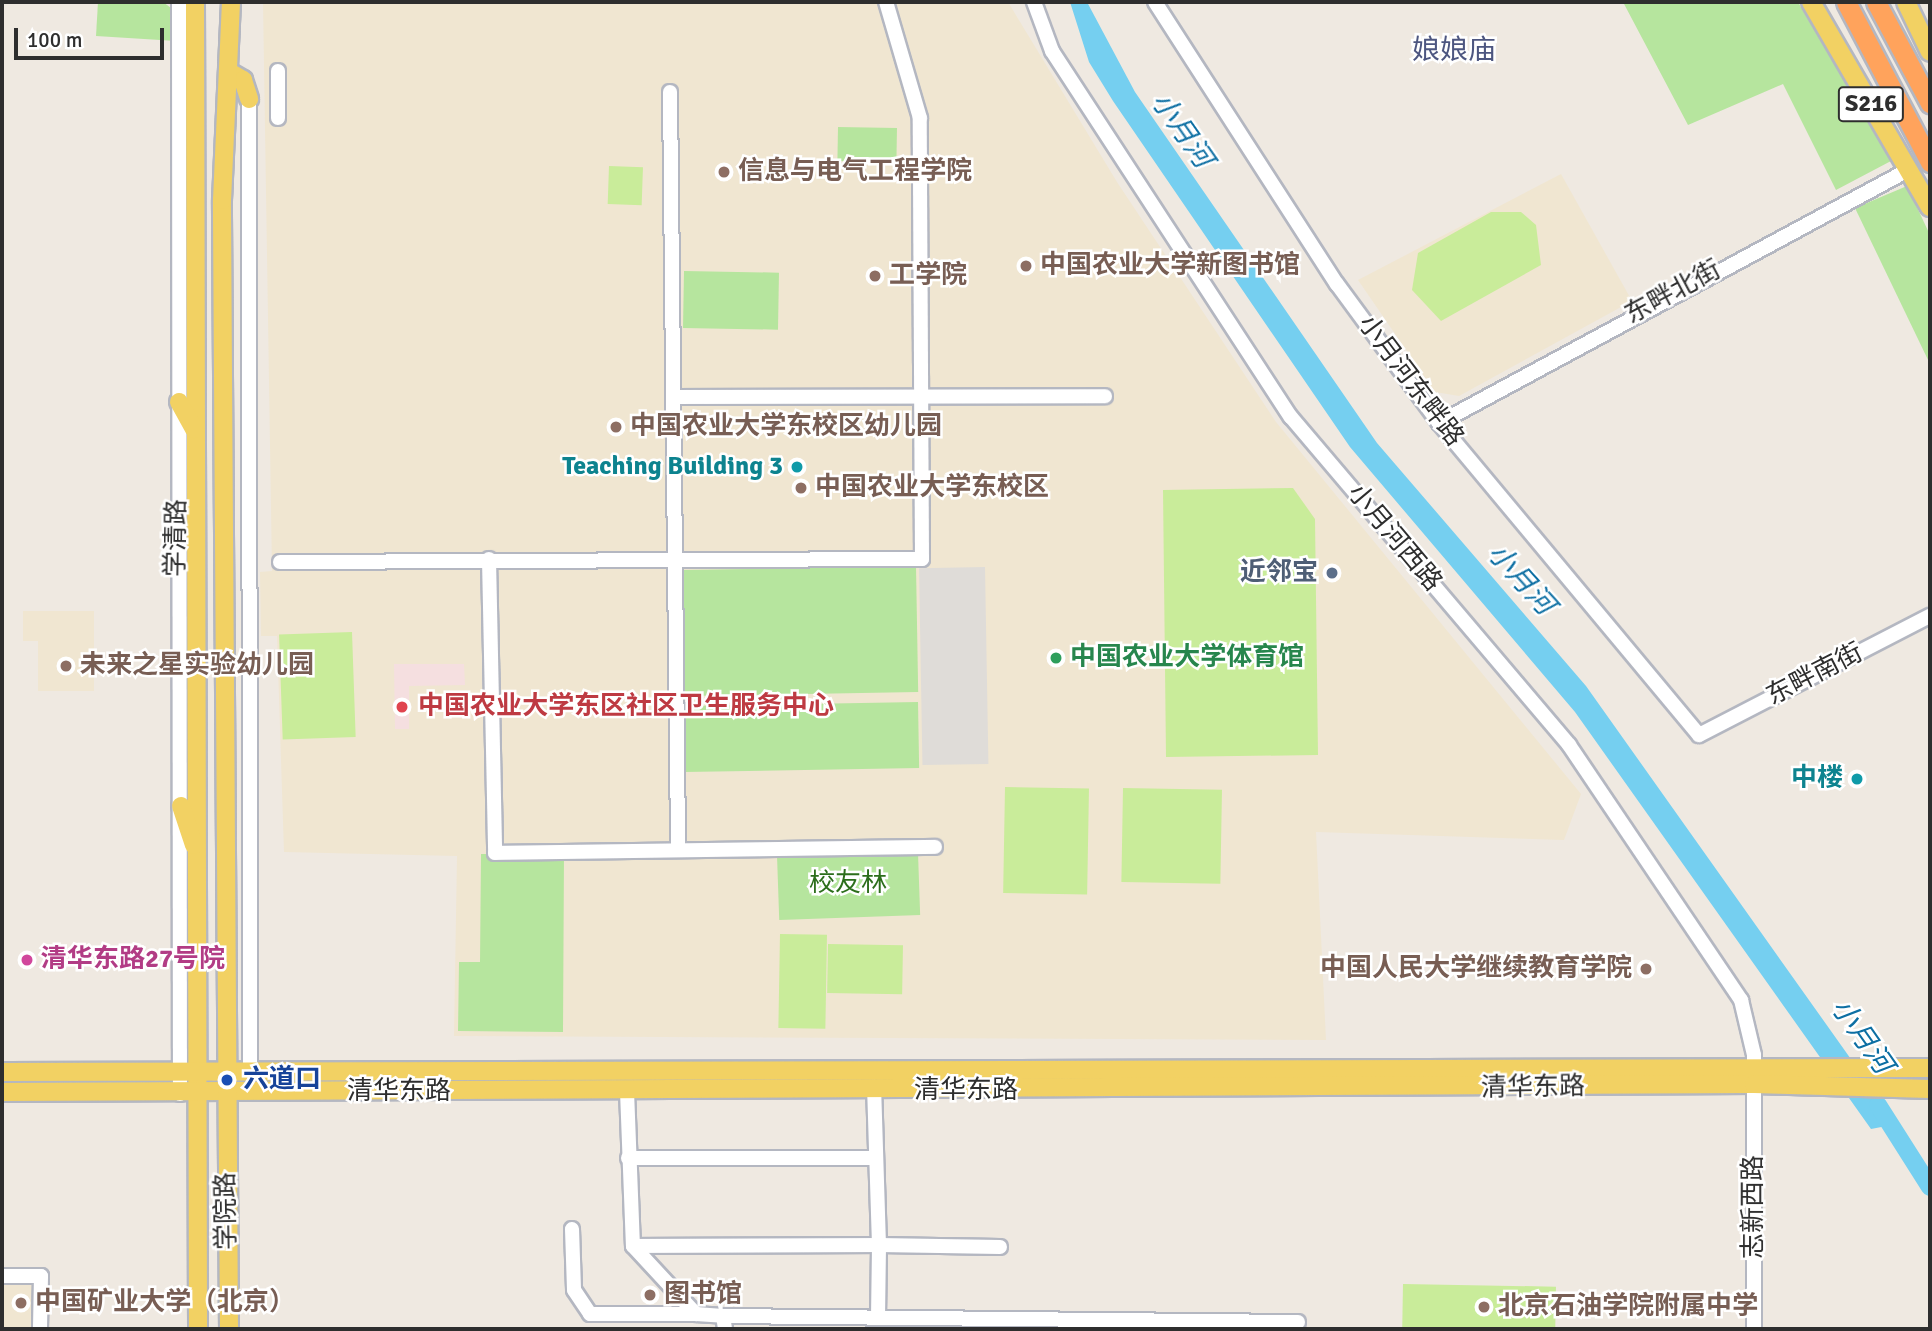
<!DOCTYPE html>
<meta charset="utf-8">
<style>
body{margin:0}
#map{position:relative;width:1932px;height:1331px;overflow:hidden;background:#efe9e1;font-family:Signika,"Noto Sans SC",sans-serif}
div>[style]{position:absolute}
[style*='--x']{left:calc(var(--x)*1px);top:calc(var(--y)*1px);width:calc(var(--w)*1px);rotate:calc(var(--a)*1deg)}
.education>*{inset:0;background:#f0e6d1;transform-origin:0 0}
.medical>*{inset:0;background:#f5dfe0}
.green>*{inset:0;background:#b6e59e;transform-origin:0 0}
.pitch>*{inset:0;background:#c9ec9a;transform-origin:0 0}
.plaza>*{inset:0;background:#dfdcd8;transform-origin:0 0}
.water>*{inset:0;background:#75cff0}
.river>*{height:18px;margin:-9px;padding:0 9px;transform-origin:9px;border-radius:9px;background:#75cff0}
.roads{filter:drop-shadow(2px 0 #b4b7c1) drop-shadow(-2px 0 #b4b7c1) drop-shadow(0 2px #b4b7c1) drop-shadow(0 -2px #b4b7c1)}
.minor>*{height:14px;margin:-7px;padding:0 7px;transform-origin:7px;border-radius:7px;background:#fff}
.major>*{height:18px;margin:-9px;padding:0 9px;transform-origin:9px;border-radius:9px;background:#f2d163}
.highway>*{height:19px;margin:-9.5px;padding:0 9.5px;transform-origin:9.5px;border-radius:9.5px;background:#ffa35c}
.dots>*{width:19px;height:19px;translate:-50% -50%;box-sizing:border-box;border:4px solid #fff;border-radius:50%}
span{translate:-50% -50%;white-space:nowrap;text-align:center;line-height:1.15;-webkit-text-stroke:5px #fff;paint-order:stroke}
.shield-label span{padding:2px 5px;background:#fff;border:2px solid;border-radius:5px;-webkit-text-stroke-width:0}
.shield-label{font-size:24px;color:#2e2e2e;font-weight:700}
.education-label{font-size:26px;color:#785e54;font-weight:700}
.left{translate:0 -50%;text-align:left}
.right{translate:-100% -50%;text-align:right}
.street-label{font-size:26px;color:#2e2e2e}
.culture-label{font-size:26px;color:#0d838f;font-weight:700}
.service-label{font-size:26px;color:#4e5e75;font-weight:700}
.leisure-label{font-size:26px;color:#27864d;font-weight:700}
.health-label{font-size:26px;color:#be3a42;font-weight:700}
.park-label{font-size:26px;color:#2c6e1b}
.hotel-label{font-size:26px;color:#b23c85;font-weight:700}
.transit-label{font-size:26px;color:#164399;font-weight:700}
.neighbourhood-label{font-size:28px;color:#4d5680}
.water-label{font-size:28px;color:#0d6fa3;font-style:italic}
.frame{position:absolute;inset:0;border:4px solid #2e2e2e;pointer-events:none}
.scale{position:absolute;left:14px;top:28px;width:150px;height:32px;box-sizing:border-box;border:4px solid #2e2e2e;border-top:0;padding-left:9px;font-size:21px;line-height:24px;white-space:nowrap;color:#2e2e2e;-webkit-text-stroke:5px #fff;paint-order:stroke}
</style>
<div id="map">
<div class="education">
<i style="clip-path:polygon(263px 2px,1008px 2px,1117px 182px,1276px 422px,1581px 794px,1564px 840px,1316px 832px,1326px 1040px,454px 1036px,457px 856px,284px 852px,277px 636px,261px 636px,260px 572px,272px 571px)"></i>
<i style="clip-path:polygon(1561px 174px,1632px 301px,1459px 396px,1435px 392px,1358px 280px)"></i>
<i style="clip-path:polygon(23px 611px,94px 611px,94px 691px,38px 691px,38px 641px,23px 641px)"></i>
<i style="left:41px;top:1276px;width:53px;height:39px;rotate:90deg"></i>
</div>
<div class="medical">
<i style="clip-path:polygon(394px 664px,464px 664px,465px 685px,409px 686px,409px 729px,395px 729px)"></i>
</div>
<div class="green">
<i style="clip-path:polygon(98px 2px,163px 2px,175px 11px,176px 41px,96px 36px)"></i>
<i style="clip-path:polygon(1623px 2px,1798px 2px,1891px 161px,1836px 190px,1783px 84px,1688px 125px)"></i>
<i style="left:838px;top:127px;width:59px;height:34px;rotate:1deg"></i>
<i style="clip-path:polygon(1907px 186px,1930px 235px,1930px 364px,1855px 208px)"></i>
<i style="left:684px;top:271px;width:95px;height:57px;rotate:1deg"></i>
<i style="left:916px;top:566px;width:126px;height:234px;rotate:89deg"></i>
<i style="left:918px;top:702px;width:66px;height:235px;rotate:89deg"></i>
<i style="left:918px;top:853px;width:62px;height:141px;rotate:88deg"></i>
<i style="clip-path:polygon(481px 854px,564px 855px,563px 1032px,458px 1031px,459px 962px,480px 962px)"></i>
</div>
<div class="pitch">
<i style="left:609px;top:166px;width:34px;height:38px;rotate:2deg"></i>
<i style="clip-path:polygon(1491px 212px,1521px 212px,1536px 225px,1541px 265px,1441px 321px,1412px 290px,1418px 253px)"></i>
<i style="clip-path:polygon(1293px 488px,1315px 519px,1318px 755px,1166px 757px,1163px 490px)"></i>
<i style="left:352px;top:632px;width:105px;height:73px;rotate:88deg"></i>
<i style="left:1005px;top:787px;width:84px;height:106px;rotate:1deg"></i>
<i style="left:1123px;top:788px;width:99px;height:94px;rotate:1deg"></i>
<i style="left:780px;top:934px;width:47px;height:94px;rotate:1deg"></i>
<i style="left:828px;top:944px;width:75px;height:49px;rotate:1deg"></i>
<i style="left:1403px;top:1284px;width:153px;height:45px;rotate:1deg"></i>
</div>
<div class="plaza">
<i style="left:985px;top:567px;width:197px;height:66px;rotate:89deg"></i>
</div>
<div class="water">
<i style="clip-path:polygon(1070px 2px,1087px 2px,1135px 92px,1377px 443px,1586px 686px,1897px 1124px,1871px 1129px,1575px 712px,1350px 447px,1113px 101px,1089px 62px)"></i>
</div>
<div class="river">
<i style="--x:1878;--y:1105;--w:97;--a:57.6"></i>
</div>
<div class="roads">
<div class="minor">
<i style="--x:179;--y:2;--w:1092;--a:89.95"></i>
<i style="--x:1034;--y:2;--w:52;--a:69.8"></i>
<i style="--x:1052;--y:51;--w:437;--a:56.9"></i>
<i style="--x:1291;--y:417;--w:430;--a:49.7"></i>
<i style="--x:1569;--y:745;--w:308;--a:56"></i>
<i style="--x:1741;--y:1000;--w:57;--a:76.7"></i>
<i style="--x:1754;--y:1055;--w:274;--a:90"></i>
<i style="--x:1155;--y:2;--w:336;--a:57.2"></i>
<i style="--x:1337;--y:284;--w:172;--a:53.7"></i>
<i style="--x:1439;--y:423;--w:406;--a:50.2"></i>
<i style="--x:1699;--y:735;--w:260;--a:-27.3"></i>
<i style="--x:278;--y:71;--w:47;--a:90"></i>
<i style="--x:670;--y:92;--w:756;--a:89.39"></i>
<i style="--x:249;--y:99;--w:976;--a:89.94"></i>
<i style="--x:674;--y:397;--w:431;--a:-0.1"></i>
<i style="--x:1439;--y:423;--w:535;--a:-28.34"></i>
<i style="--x:489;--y:559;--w:294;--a:88.8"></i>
<i style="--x:495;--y:853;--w:440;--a:-0.8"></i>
<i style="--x:280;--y:562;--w:642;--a:-0.27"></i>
<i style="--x:922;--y:559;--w:441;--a:-90.3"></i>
<i style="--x:920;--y:118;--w:121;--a:-106.3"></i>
<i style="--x:627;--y:1091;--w:155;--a:87.8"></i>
<i style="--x:633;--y:1246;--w:93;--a:47.2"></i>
<i style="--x:696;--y:1314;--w:27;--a:4"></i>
<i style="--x:723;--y:1316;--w:13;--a:81"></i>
<i style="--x:628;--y:1158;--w:248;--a:0"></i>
<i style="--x:572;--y:1229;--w:61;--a:88.1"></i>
<i style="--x:574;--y:1290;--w:29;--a:56"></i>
<i style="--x:590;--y:1314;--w:106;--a:0"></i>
<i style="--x:633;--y:1246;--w:246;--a:-0.2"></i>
<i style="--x:879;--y:1245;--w:155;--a:-91.8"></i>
<i style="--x:2;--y:1276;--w:39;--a:0"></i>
<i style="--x:41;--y:1276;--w:53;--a:91.1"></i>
<i style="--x:723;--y:1316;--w:575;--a:0.6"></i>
<i style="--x:878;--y:1318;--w:73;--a:-89.2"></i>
<i style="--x:879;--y:1245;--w:121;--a:0.9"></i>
</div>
<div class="major">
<i style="--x:195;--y:2;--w:1327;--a:89.87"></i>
<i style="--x:1811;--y:2;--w:237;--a:59.9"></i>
<i style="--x:1906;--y:2;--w:55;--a:64.4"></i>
<i style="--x:231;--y:73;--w:14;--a:30"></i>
<i style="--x:243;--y:80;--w:20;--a:72"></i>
<i style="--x:179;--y:402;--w:31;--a:61"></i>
<i style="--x:181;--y:806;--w:41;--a:71.6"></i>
<i style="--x:2;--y:1072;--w:1928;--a:-0.12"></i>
<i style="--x:2;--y:1092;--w:1752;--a:-0.26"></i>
<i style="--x:1754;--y:1084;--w:176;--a:1.6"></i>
<i style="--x:229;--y:1329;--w:1129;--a:-90.36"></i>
<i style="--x:222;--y:200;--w:198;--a:-87.4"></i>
</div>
<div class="highway">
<i style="--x:1846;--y:2;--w:181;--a:62.3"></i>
<i style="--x:1876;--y:2;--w:115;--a:61.9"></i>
</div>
</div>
<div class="dots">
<i style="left:724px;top:172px;background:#8d6e63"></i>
<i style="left:1026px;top:266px;background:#8d6e63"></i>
<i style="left:875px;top:276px;background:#8d6e63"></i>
<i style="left:616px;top:427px;background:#8d6e63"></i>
<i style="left:797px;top:467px;background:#0f9aa8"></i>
<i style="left:801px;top:488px;background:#8d6e63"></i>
<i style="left:1332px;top:573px;background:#5c6f8a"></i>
<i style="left:1056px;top:658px;background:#2e9e5b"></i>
<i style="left:66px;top:666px;background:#8d6e63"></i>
<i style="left:402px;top:707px;background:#e0444e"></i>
<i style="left:1857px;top:779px;background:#0f9aa8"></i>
<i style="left:27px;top:960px;background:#d1479c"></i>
<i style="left:1646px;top:969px;background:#8d6e63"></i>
<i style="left:227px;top:1080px;background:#1a4fb4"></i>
<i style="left:650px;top:1295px;background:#8d6e63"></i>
<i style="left:21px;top:1303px;background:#8d6e63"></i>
<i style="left:1484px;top:1307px;background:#8d6e63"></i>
</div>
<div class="shield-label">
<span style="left:1871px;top:104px">S216</span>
</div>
<div class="education-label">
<span class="left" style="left:738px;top:172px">信息与电气工程学院</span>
<span class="left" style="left:1040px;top:266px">中国农业大学新图书馆</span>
<span class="left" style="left:889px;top:276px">工学院</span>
<span class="left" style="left:630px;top:427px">中国农业大学东校区幼儿园</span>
<span class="left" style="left:815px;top:488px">中国农业大学东校区</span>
<span class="left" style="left:80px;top:666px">未来之星实验幼儿园</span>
<span class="right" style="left:1632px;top:969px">中国人民大学继续教育学院</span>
<span class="left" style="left:664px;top:1295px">图书馆</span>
<span class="left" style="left:35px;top:1303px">中国矿业大学（北京）</span>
<span class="left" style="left:1498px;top:1307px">北京石油学院附属中学</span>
</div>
<div class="street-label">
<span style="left:1673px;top:293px;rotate:-28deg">东畔北街</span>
<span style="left:1410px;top:381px;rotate:53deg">小月河东畔路</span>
<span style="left:177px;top:538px;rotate:-89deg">学清路</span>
<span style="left:1394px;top:538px;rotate:50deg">小月河西路</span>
<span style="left:1815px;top:675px;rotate:-27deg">东畔南街</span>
<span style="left:1533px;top:1088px;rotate:-1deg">清华东路</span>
<span style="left:966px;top:1091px">清华东路</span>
<span style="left:399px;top:1092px">清华东路</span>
<span style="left:1754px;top:1207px;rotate:-90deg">志新西路</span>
<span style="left:227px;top:1211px;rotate:-91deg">学院路</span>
</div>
<div class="culture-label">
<span class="right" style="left:783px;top:467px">Teaching Building 3</span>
<span class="right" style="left:1843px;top:779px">中楼</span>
</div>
<div class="service-label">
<span class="right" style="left:1318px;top:573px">近邻宝</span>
</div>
<div class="leisure-label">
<span class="left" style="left:1070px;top:658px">中国农业大学体育馆</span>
</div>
<div class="health-label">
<span class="left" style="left:418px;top:707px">中国农业大学东区社区卫生服务中心</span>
</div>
<div class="park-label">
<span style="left:848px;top:884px">校友林</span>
</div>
<div class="hotel-label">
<span class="left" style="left:41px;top:960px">清华东路27号院</span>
</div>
<div class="transit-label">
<span class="left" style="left:243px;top:1080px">六道口</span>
</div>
<div class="neighbourhood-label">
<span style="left:1454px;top:50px">娘娘庙</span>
</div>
<div class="water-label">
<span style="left:1182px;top:130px;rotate:55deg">小月河</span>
<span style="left:1521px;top:579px;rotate:48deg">小月河</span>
<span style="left:1862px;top:1036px;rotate:55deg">小月河</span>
</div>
<div class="frame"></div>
<div class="scale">100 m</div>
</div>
